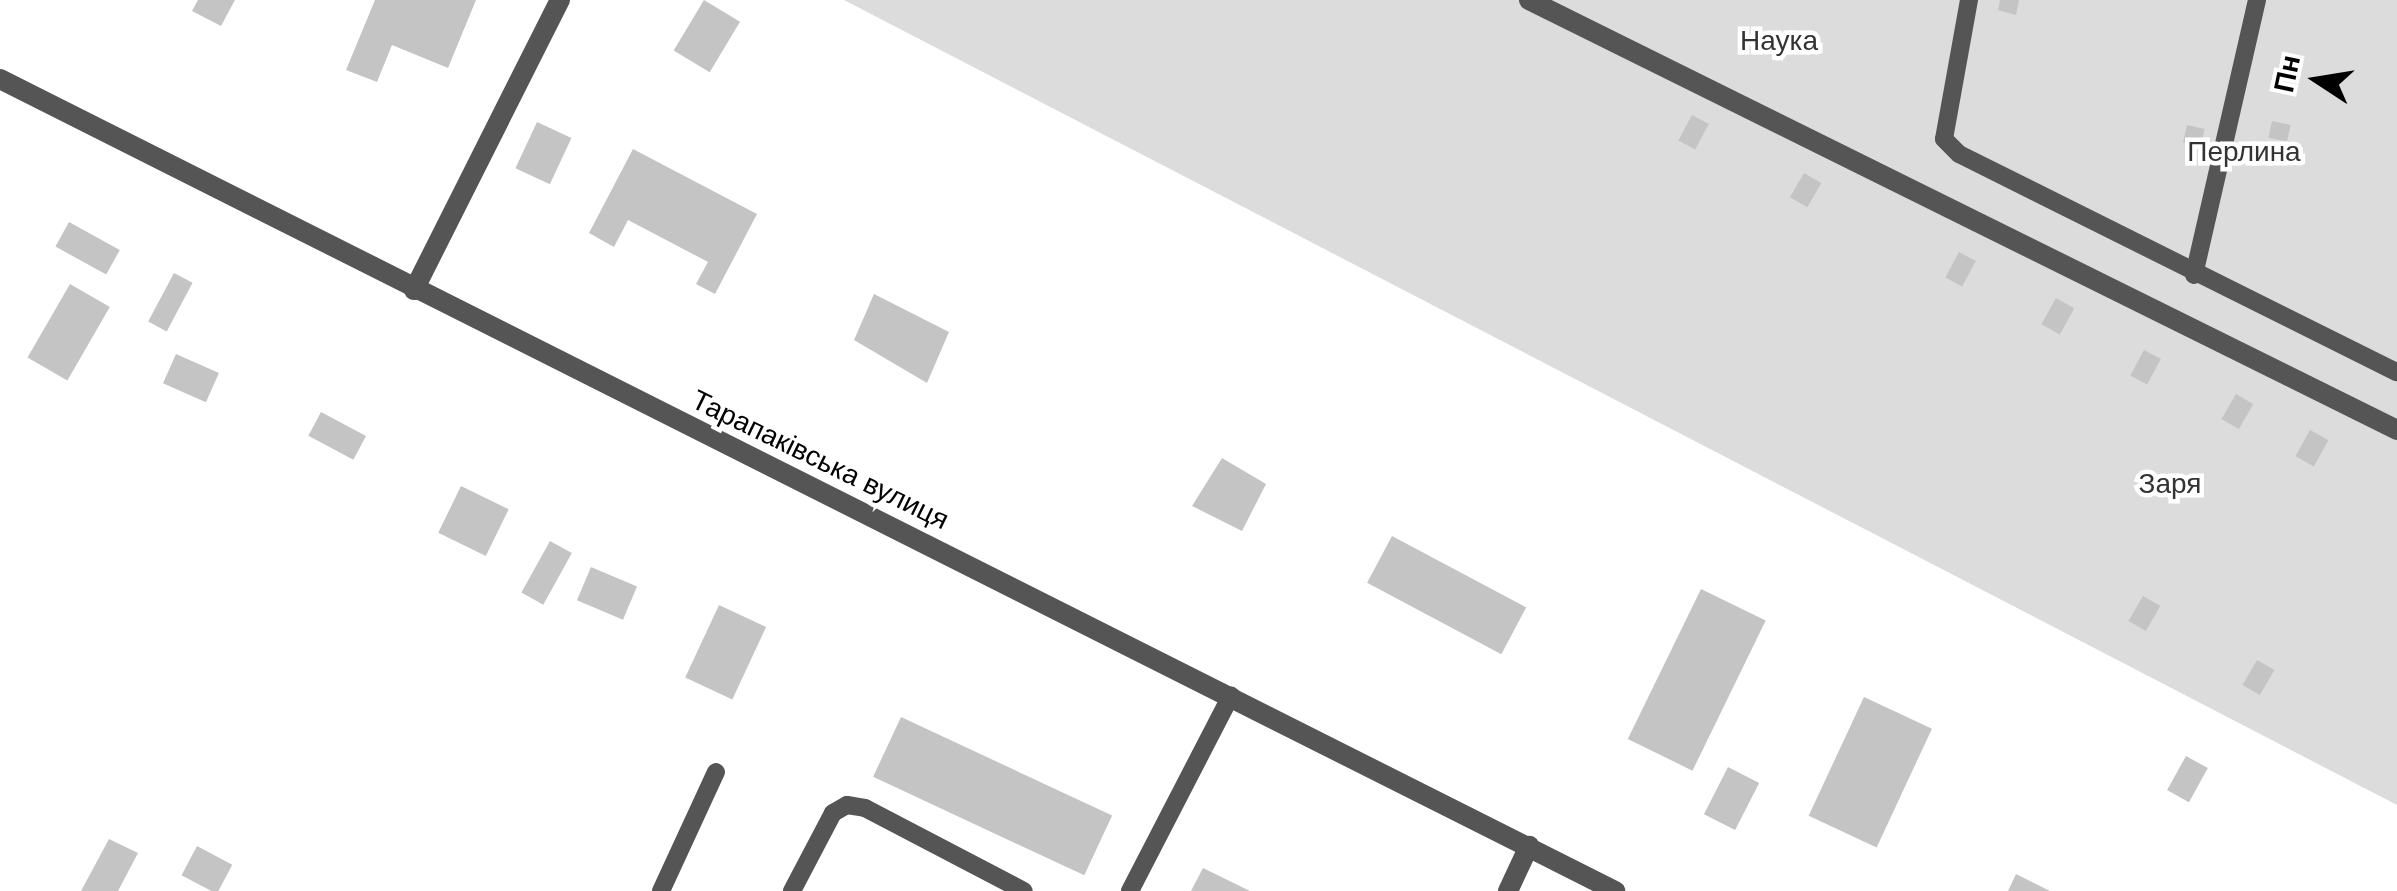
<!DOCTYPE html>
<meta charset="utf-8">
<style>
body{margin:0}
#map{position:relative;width:2397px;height:891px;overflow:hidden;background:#fff;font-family:Helvetica,sans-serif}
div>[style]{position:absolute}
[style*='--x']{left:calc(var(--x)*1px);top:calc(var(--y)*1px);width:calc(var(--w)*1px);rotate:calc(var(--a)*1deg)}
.green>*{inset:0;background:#dcdcdc}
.building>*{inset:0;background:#c4c4c4;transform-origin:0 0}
.lane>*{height:18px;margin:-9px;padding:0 9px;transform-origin:9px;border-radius:9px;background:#555}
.street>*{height:20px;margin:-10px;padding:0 10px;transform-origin:10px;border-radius:10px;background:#555}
span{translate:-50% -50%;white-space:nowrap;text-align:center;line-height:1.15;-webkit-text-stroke:9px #fff;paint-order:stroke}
.park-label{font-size:28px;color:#333}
.street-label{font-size:28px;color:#000}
.north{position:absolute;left:2267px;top:30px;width:100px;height:100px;-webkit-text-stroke:8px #fff;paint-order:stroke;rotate:282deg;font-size:28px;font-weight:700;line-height:40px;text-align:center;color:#000}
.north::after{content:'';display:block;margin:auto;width:35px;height:45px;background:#000;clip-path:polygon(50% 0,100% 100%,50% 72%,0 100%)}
</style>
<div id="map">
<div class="green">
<i style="clip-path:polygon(844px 0,2397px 0,2397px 805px)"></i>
</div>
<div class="building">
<i style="clip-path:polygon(198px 0,235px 0,221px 26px,192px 11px)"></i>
<i style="clip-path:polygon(375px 0,476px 0,448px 68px,392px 45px,377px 82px,346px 70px)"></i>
<i style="left:704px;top:0;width:42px;height:59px;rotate:31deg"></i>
<i style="clip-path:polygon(2000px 0,2019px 0,2016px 15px,1998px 10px)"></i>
<i style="left:1692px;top:115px;width:19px;height:29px;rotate:28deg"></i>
<i style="left:2272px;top:121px;width:19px;height:17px;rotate:12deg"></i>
<i style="left:537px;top:122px;width:38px;height:51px;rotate:25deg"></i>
<i style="left:2187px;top:125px;width:18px;height:18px;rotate:13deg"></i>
<i style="clip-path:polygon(633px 149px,757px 214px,715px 294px,696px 284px,708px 262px,628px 220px,614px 247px,589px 233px)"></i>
<i style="left:1804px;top:173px;width:20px;height:28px;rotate:30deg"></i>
<i style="left:69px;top:222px;width:58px;height:28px;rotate:29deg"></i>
<i style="left:1959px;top:252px;width:19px;height:29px;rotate:28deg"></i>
<i style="left:174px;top:273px;width:21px;height:55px;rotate:28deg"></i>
<i style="left:70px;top:284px;width:46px;height:85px;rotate:30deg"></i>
<i style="clip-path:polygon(874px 294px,949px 332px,927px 383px,854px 340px)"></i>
<i style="left:2056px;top:298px;width:21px;height:30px;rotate:29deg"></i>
<i style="left:2144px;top:350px;width:19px;height:29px;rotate:28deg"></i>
<i style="left:176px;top:354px;width:47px;height:32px;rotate:24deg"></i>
<i style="left:2236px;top:394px;width:20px;height:29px;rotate:30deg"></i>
<i style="left:321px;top:412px;width:51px;height:27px;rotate:28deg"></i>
<i style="left:2310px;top:430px;width:21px;height:30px;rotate:29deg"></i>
<i style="clip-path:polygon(1222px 458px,1266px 484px,1242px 531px,1192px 506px)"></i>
<i style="left:461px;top:486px;width:53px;height:52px;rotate:26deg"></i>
<i style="left:1392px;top:536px;width:152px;height:53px;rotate:28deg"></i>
<i style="left:550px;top:541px;width:25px;height:59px;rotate:29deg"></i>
<i style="left:591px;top:567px;width:50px;height:36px;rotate:23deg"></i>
<i style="left:1701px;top:589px;width:72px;height:167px;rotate:26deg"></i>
<i style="left:2143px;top:596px;width:20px;height:29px;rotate:30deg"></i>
<i style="left:719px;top:605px;width:52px;height:80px;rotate:25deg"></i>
<i style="left:2257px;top:660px;width:20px;height:29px;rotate:30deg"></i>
<i style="left:1864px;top:697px;width:75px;height:131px;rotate:25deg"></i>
<i style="left:901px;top:717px;width:233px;height:66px;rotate:25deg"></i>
<i style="left:2186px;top:756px;width:25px;height:39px;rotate:29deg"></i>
<i style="left:1728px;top:767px;width:35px;height:53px;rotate:27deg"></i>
<i style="clip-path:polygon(109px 839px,138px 853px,118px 891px,81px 891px)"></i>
<i style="left:197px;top:846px;width:40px;height:33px;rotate:28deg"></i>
<i style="clip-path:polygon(1203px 868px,1250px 891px,1191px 891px)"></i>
<i style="clip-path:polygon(2016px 874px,2050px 891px,2008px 891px)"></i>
</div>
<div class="lane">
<i style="--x:1969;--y:0;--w:141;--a:100.2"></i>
<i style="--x:1944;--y:139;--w:21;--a:45"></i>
<i style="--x:1959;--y:154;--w:489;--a:26.5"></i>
<i style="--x:2194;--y:275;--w:282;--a:-77.1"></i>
<i style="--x:661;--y:891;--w:131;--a:-65.2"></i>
<i style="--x:792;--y:891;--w:88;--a:-62.3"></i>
<i style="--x:833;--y:813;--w:16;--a:-30"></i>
<i style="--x:847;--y:805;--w:18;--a:9"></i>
<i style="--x:865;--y:808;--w:179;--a:27.6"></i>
<i style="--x:1130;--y:891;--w:220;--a:-62.7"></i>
</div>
<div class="street">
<i style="--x:1529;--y:0;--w:969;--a:26.35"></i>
<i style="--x:0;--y:79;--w:1808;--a:26.69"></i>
<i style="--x:414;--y:290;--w:325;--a:-63.3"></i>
<i style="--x:1508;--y:891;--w:50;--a:-65"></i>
</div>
<div class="park-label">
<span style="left:1779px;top:41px">Наука</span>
<span style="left:2244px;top:152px">Перлина</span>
<span style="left:2170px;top:484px">Заря</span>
</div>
<div class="street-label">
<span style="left:820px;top:460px;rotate:26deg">Тарапаківська вулиця</span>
</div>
<div class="north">Пн</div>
</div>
